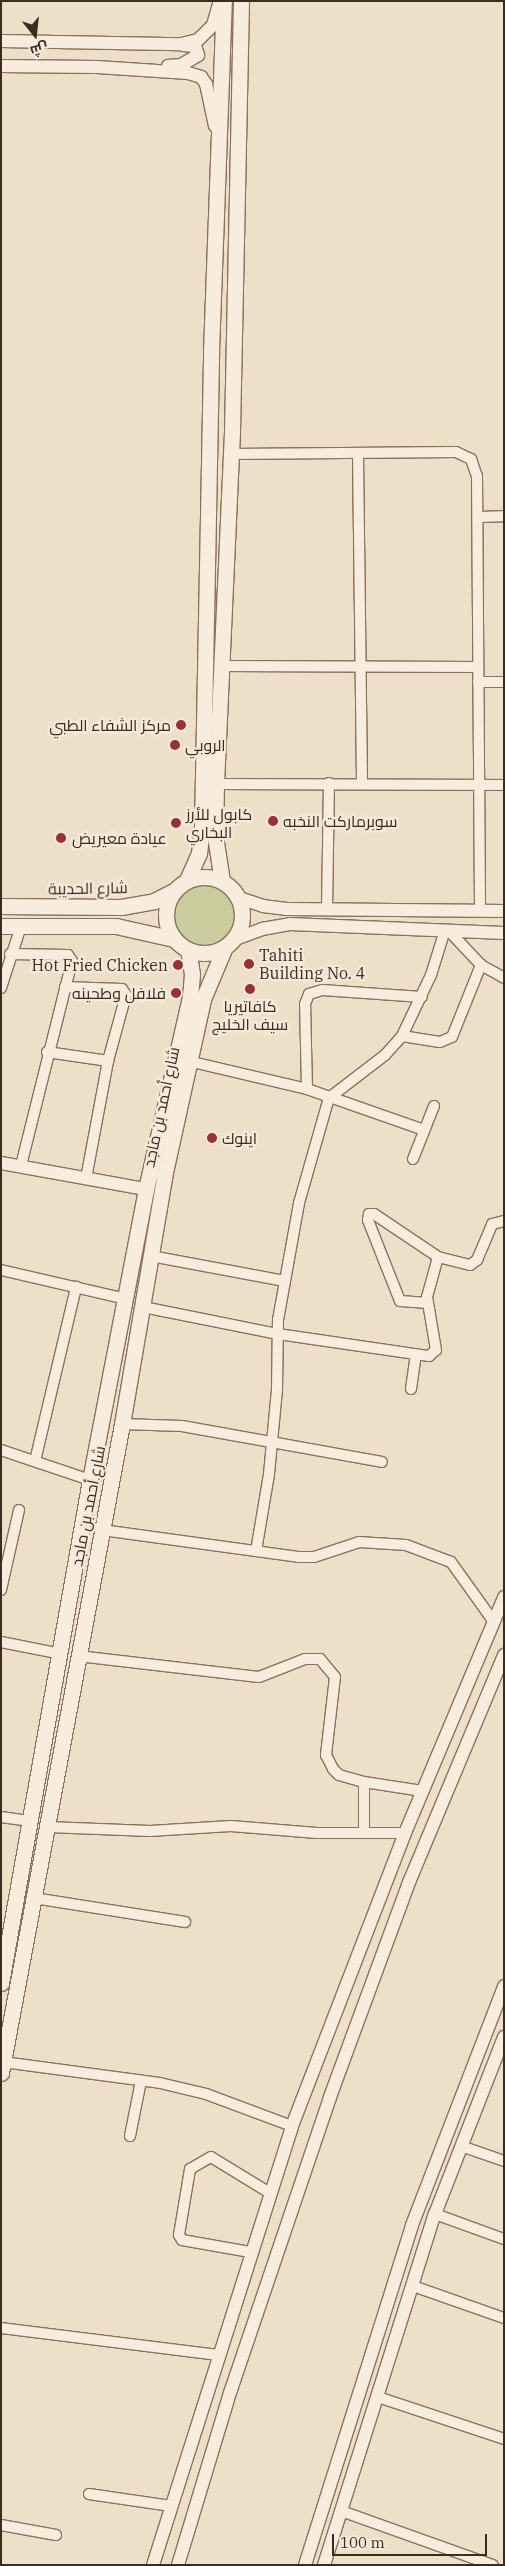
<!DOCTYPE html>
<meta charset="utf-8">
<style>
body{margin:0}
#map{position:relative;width:505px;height:2566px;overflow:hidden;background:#eedfc9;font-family:"IBM Plex Serif",Cairo,serif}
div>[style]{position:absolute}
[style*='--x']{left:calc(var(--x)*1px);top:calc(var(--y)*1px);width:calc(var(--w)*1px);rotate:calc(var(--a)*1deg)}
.green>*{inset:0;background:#cbcc9d}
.round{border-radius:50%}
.roads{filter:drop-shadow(1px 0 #8a715e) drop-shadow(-1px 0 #8a715e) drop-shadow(0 1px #8a715e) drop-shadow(0 -1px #8a715e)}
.minor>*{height:10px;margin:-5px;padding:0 5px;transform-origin:5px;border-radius:5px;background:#f8eddd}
.tertiary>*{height:12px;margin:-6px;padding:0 6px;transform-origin:6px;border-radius:6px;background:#f8eddd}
.secondary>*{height:15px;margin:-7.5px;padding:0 7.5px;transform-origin:7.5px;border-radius:7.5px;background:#f8eddd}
.secondary>.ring{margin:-7.5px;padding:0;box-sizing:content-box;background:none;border:15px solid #f8eddd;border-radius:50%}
.dots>*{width:14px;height:14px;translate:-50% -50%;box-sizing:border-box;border:2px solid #f5ead9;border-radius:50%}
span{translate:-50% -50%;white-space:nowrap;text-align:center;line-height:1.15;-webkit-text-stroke:4.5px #f5ead9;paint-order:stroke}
.poi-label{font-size:16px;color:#3b2b21}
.right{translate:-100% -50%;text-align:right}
.left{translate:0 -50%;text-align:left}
.street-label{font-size:16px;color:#3b2b21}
.frame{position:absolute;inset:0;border:2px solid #3b2b21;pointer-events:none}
.north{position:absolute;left:10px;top:10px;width:50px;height:50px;-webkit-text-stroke:4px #f5ead9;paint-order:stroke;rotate:164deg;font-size:14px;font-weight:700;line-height:20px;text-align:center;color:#3b2b21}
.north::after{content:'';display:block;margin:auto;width:18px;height:22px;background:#3b2b21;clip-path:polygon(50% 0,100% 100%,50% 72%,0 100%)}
.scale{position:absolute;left:332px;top:2534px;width:155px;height:22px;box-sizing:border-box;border:2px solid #3b2b21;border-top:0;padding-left:6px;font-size:15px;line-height:18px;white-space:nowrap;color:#3b2b21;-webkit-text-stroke:4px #f5ead9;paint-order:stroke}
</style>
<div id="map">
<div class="green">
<i class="round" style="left:174px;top:885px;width:60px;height:60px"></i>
</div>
<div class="roads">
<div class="minor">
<i style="--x:231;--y:454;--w:225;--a:-0.5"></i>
<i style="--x:456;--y:452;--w:17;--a:25"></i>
<i style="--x:471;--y:459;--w:18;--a:71"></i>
<i style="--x:477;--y:476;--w:434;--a:89.6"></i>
<i style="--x:358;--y:454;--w:329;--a:89.3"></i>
<i style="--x:478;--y:517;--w:26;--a:-2"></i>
<i style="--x:221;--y:666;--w:257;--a:0.2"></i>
<i style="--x:478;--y:682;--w:26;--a:0"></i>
<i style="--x:216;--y:784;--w:288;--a:0.2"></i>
<i style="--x:327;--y:910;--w:127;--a:-89.1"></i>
<i style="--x:449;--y:931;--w:47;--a:46.7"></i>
<i style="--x:481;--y:965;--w:26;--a:29"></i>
<i style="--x:10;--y:954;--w:58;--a:1"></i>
<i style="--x:68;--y:955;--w:7;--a:56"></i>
<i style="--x:72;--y:961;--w:211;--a:104"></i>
<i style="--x:65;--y:987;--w:57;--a:2"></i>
<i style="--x:122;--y:989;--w:7;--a:56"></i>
<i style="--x:126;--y:995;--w:68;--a:105.3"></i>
<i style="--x:108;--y:1061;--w:119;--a:100.6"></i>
<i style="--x:1;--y:988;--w:65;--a:-72.1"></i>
<i style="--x:402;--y:1036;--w:38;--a:9"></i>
<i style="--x:440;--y:1042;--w:13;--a:-23"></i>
<i style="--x:452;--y:1037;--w:78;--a:-68.1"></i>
<i style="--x:47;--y:1052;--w:62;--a:8.4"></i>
<i style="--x:188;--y:1061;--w:122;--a:13.2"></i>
<i style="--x:307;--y:1089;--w:124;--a:19.3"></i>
<i style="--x:307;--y:1089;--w:85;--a:-91.3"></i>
<i style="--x:305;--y:1004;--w:11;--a:-68"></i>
<i style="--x:309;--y:994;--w:14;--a:-17"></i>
<i style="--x:322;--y:990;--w:100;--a:4"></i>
<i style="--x:413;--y:1159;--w:57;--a:-68.4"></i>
<i style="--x:151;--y:1256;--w:136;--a:10.6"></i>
<i style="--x:1;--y:1270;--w:129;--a:13"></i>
<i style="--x:428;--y:1303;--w:28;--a:-176"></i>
<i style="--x:400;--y:1301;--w:87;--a:-111.6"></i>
<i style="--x:368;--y:1220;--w:6;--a:-81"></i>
<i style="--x:369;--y:1214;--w:5;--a:0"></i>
<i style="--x:374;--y:1214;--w:77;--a:33.9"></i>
<i style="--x:438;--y:1257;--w:33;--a:14"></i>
<i style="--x:470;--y:1265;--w:9;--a:-36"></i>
<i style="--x:477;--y:1260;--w:39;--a:-67"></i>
<i style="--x:492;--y:1224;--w:12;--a:-14"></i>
<i style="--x:143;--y:1307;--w:138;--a:11.3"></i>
<i style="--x:278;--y:1334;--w:153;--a:8.3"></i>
<i style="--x:429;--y:1356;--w:9;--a:-41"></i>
<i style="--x:436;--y:1350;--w:54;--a:-99.6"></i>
<i style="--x:427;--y:1297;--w:41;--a:-74.6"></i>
<i style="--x:411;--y:1389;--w:34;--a:-82"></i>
<i style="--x:122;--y:1424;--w:60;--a:1.9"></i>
<i style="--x:182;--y:1426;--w:203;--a:10.2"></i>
<i style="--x:1;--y:1450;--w:94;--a:18.6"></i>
<i style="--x:35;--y:1461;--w:179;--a:-76.7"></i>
<i style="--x:102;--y:1530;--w:198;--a:7.8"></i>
<i style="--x:298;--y:1557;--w:16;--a:0"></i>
<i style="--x:314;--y:1557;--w:47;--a:-18.4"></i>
<i style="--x:359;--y:1542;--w:47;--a:3.7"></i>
<i style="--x:406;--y:1545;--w:48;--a:20.7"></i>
<i style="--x:451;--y:1562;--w:74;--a:54.4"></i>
<i style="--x:256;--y:1551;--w:78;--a:-80.4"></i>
<i style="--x:269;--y:1474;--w:84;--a:-84.6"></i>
<i style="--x:277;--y:1390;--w:70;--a:-89.2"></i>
<i style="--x:278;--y:1320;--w:119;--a:-79.8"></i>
<i style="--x:299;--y:1203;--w:109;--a:-74.1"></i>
<i style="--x:329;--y:1098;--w:71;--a:-37.5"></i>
<i style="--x:385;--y:1055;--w:25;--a:-48"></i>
<i style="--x:402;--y:1036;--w:68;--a:-64.6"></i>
<i style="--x:431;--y:975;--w:47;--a:-72.7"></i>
<i style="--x:1;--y:1590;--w:82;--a:-77.3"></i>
<i style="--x:1;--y:1642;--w:61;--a:11.3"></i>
<i style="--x:78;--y:1656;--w:182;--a:6.6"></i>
<i style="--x:259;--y:1677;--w:49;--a:-21.4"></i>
<i style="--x:305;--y:1659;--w:15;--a:0"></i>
<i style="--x:320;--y:1659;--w:23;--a:50"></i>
<i style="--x:335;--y:1677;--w:79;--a:96.6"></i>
<i style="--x:326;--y:1755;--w:16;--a:63"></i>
<i style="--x:333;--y:1769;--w:8;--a:45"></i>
<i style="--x:339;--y:1775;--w:26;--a:16"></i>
<i style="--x:364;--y:1782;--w:59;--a:8.8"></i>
<i style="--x:1;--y:1817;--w:28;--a:8"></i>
<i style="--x:47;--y:1827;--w:103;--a:2.2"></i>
<i style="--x:150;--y:1831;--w:81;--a:-3.5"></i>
<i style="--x:231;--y:1826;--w:86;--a:4.7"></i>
<i style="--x:317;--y:1833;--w:88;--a:0"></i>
<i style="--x:364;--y:1833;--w:51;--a:-90"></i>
<i style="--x:34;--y:1898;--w:153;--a:9"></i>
<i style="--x:3;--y:2062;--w:158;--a:7.6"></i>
<i style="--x:160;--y:2083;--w:47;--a:13.4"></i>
<i style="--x:206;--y:2094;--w:92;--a:20.4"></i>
<i style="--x:130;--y:2136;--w:56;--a:-78.7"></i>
<i style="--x:461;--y:2146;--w:46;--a:19.2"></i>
<i style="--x:435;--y:2214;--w:73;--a:19.9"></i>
<i style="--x:250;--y:2252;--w:69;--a:-170"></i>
<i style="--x:182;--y:2240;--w:6;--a:-121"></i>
<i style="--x:179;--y:2235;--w:67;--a:-80.5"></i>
<i style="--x:190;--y:2169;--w:24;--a:-30"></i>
<i style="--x:211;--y:2157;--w:69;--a:31.4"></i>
<i style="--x:413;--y:2286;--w:96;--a:19.4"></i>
<i style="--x:1;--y:2328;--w:218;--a:7.1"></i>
<i style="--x:378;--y:2397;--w:133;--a:18.4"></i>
<i style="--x:89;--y:2494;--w:83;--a:8.3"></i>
<i style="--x:341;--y:2511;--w:161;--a:19.6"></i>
<i style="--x:1;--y:2525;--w:56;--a:10.3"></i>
</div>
<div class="tertiary">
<i style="--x:1;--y:41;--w:180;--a:1"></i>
<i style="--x:181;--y:44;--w:17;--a:-13"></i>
<i style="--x:198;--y:40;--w:21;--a:-45"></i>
<i style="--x:213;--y:25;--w:25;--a:-74"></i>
<i style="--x:1;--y:66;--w:96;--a:0.6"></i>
<i style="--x:97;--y:67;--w:91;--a:3.8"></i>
<i style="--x:188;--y:73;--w:14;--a:17"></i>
<i style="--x:201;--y:77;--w:9;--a:54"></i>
<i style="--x:206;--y:84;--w:43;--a:77.9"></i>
<i style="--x:168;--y:66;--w:13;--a:-4"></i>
<i style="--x:181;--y:65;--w:20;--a:-30"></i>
<i style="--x:198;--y:55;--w:9;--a:-108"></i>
<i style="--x:195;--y:46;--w:12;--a:-175"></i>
<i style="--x:239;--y:898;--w:25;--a:18"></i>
<i style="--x:263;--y:906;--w:24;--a:7"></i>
<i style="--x:287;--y:909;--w:217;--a:0.5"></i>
<i style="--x:235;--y:939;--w:29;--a:-20"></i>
<i style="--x:262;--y:929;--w:28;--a:-10"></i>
<i style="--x:290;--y:924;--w:214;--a:2.4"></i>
<i style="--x:1;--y:1163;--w:147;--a:10.2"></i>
<i style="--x:153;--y:2565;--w:460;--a:-72.4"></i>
<i style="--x:292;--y:2126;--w:314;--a:-68.9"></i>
<i style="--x:405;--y:1833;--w:256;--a:-67.2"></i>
<i style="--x:178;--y:2565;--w:183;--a:-73.2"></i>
<i style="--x:231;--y:2390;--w:309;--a:-71.3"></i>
<i style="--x:330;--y:2097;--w:231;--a:-69.8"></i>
<i style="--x:410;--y:1880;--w:244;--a:-67.3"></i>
<i style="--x:305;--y:2565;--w:356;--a:-72.5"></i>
<i style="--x:412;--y:2225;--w:256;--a:-68.9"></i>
<i style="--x:324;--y:2565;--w:368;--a:-72.5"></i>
<i style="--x:435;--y:2214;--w:190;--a:-68.7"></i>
</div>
<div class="secondary">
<i class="ring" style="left:166px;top:877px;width:61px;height:61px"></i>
<i style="--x:187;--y:880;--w:30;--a:-66"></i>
<i style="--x:199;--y:853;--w:25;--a:-83"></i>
<i style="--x:202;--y:828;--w:477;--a:-88.9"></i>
<i style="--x:211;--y:351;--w:350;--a:-87.9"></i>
<i style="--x:222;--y:881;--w:46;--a:-98.8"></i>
<i style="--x:215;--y:836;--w:52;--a:-88.9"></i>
<i style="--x:216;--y:784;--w:353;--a:-87.4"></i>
<i style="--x:232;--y:431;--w:430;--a:-88.8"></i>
<i style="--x:1;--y:906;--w:120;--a:0.5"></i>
<i style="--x:121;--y:907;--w:34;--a:-10"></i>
<i style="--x:154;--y:901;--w:22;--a:-27"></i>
<i style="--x:1;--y:926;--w:115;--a:0"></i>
<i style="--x:116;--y:926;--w:59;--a:12.6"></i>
<i style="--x:1;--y:1983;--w:511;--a:-79.97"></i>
<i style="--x:90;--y:1480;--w:296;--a:-79.1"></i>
<i style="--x:146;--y:1189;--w:197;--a:-77.1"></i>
<i style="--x:190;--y:997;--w:23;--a:-85"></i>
<i style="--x:192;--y:974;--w:24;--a:-99"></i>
<i style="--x:1;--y:2073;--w:660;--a:-79.44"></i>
<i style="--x:122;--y:1424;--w:251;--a:-80.3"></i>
<i style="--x:164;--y:1177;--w:182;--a:-77.6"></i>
<i style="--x:203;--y:999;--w:54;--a:-67.2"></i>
</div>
</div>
<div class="dots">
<i style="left:181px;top:725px;background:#97303a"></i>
<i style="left:175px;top:745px;background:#97303a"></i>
<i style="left:273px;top:821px;background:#97303a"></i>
<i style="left:176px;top:823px;background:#97303a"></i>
<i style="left:61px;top:838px;background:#97303a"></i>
<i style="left:249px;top:964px;background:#97303a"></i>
<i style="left:178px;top:965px;background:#97303a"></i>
<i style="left:250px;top:989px;background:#97303a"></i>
<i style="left:176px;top:993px;background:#97303a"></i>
<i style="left:212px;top:1138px;background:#97303a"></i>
</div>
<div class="poi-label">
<span class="right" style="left:171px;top:725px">مركز الشفاء الطبي</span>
<span class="left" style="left:185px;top:745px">الروبي</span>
<span class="left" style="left:186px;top:823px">كابول للأرز<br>البخاري</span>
<span class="left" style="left:283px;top:821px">سوبرماركت النخبه</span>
<span class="left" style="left:72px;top:838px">عيادة معيريض</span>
<span class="left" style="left:259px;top:964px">Tahiti<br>Building No. 4</span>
<span class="right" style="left:168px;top:965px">Hot Fried Chicken</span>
<span class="right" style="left:166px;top:993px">فلافل وطحينه</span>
<span style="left:250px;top:1015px">كافاتيريا<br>سيف الخليج</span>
<span class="left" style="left:222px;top:1138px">اينوك</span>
</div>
<div class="street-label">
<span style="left:88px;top:888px;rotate:-1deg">شارع الحديبة</span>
<span style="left:161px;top:1107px;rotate:-78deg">شارع أحمد بن ماجد</span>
<span style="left:88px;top:1506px;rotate:-79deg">شارع أحمد بن ماجد</span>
</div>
<div class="frame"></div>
<div class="north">ش</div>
<div class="scale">100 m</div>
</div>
